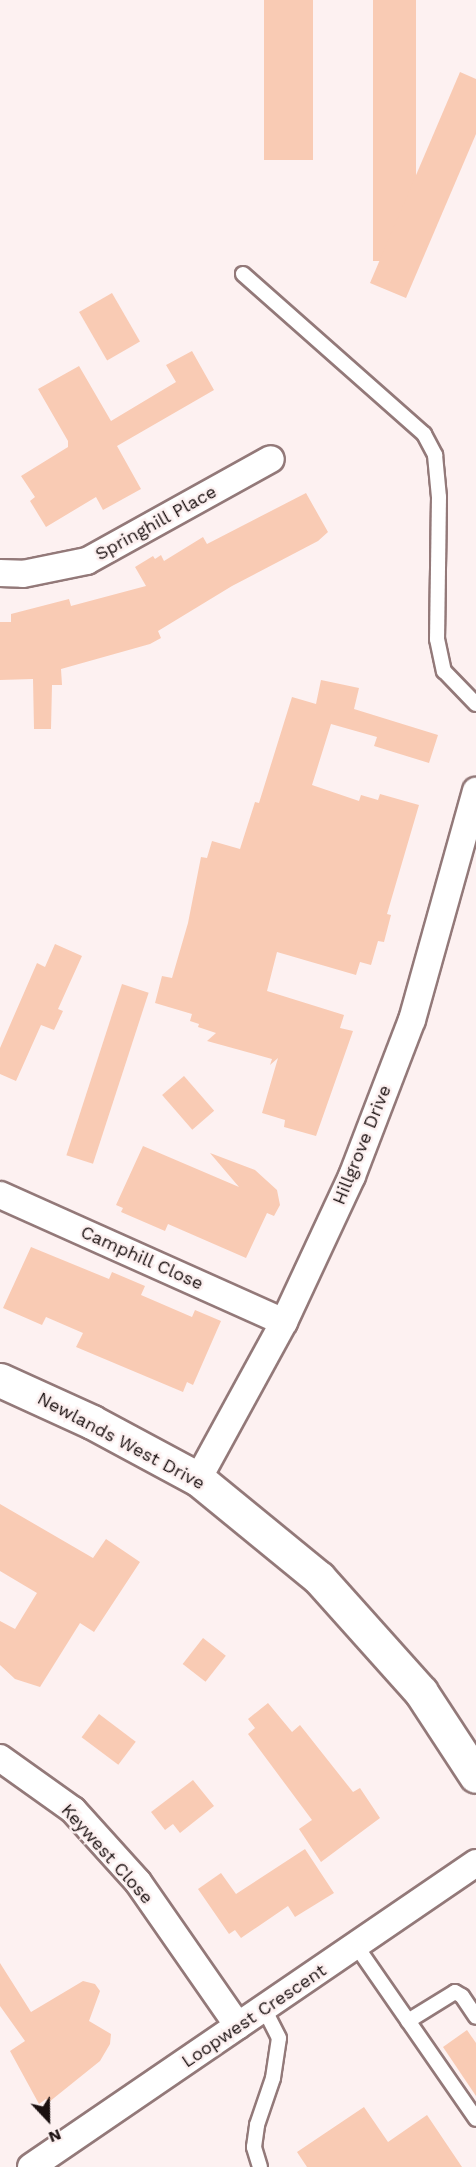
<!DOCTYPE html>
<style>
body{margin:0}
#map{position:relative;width:476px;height:2167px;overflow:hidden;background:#fdf1f1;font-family:"Work Sans",sans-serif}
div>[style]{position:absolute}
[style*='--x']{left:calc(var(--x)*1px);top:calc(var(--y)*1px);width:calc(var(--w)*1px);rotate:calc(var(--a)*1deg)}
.building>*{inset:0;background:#f9cbb4;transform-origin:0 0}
.roads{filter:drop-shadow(2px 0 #937979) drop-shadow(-2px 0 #937979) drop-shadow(0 2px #937979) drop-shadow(0 -2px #937979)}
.service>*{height:14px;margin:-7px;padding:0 7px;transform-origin:7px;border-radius:7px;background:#fff}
.minor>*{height:26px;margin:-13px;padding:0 13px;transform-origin:13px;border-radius:13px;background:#fff}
.tertiary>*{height:33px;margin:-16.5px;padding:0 16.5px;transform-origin:16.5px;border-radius:16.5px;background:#fff}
span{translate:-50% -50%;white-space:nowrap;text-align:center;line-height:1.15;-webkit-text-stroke:5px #fdf1f1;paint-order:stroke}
.street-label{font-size:18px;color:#1a1010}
.north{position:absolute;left:18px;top:2089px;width:60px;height:60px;-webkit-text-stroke:4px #fdf1f1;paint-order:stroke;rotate:158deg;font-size:16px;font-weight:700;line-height:24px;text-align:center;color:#1a1010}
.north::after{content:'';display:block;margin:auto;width:21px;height:27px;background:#1a1010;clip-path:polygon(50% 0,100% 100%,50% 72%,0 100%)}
</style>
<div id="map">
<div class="building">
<i style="left:264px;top:0;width:49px;height:160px"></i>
<i style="left:373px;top:0;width:43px;height:261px"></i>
<i style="clip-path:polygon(460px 72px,476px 79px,476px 134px,406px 298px,370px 283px)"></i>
<i style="left:112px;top:293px;width:56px;height:38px;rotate:60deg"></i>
<i style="clip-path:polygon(192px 351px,214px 390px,117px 446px,141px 489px,103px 510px,96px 497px,46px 527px,30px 501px,35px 497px,21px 476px,68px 447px,68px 441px,38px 389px,79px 366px,111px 421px,176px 382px,166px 365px)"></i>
<i style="clip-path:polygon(306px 493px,328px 532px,318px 541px,232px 586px,158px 631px,161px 638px,150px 644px,61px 669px,62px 685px,52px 685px,51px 729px,34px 729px,33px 679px,0 680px,0 622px,11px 622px,11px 614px,69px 599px,71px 606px,146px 586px,135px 567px,153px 556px,155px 559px,161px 555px,164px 561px,203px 537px,207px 544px)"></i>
<i style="clip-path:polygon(321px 680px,359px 688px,354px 709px,438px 735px,429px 763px,374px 746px,377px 737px,331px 724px,312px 785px,359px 801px,361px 795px,378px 800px,380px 794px,419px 805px,387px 914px,391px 915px,384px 942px,378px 941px,371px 965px,360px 962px,356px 975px,277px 952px,267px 991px,344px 1015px,340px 1028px,353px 1031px,316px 1136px,284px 1127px,285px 1120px,262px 1113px,278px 1058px,270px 1065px,272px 1059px,207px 1041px,216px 1033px,198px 1027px,199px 1024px,190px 1021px,192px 1014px,155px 1003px,162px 976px,172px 978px,188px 923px,201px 857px,207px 858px,212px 841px,240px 849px,255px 802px,259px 803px,292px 697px,316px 704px)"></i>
<i style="clip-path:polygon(55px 944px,82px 956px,58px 1009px,63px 1011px,54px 1030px,41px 1025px,16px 1081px,0 1074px,0 1048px,37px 963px,45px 967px)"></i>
<i style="left:122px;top:984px;width:28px;height:180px;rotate:18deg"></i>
<i style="left:184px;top:1076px;width:46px;height:29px;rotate:49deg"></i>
<i style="clip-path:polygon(143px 1146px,239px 1187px,210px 1153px,255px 1170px,277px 1190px,280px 1205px,274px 1216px,267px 1213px,246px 1258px,168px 1224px,165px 1231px,121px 1212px,123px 1208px,116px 1205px)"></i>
<i style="clip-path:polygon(31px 1247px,109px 1279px,112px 1272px,145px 1286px,141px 1295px,192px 1317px,195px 1310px,221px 1321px,193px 1385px,187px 1382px,183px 1392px,76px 1347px,83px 1333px,46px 1317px,42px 1325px,3px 1308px)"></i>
<i style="clip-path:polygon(0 1504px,93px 1558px,106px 1539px,140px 1562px,94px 1632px,80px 1623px,40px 1687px,15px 1679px,0 1665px,0 1621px,15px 1629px,37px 1593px,0 1571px)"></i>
<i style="left:203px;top:1638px;width:29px;height:33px;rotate:38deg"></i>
<i style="clip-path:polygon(268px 1703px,292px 1732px,300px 1725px,353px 1792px,360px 1788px,380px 1818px,321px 1862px,299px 1829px,312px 1820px,248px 1734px,255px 1728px,248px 1719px)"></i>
<i style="left:99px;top:1714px;width:46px;height:29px;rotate:37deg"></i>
<i style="clip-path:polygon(193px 1780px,214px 1806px,180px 1833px,173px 1824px,165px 1830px,151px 1812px)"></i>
<i style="clip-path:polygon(305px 1849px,334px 1893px,295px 1917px,288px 1906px,241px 1938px,235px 1930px,229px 1934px,198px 1889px,221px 1873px,236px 1894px)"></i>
<i style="clip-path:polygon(0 1963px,31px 2012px,83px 1981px,95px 1984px,100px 1991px,89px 2021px,111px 2034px,110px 2044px,100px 2061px,49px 2102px,46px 2099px,39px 2104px,10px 2051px,25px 2041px,0 2006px)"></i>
<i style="clip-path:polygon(467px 2030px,476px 2043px,476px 2096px,443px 2047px)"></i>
<i style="clip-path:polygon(364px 2107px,388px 2142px,427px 2115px,462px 2167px,307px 2167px,297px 2152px)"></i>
</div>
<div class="roads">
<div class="service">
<i style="--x:243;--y:274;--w:242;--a:41.5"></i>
<i style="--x:424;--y:434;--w:24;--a:62"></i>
<i style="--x:435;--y:455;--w:42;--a:84.6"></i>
<i style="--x:439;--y:497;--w:142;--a:90.8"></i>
<i style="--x:437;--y:639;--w:33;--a:78"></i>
<i style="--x:444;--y:671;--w:46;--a:45.9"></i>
<i style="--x:357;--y:1947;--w:209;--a:55.3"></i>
<i style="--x:408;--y:2021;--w:55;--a:-31.7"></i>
<i style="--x:455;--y:1992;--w:8;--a:30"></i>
<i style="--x:462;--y:1996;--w:25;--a:56"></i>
<i style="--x:260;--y:2167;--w:21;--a:-107"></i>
<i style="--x:254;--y:2147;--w:22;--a:-82"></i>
<i style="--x:257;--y:2125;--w:50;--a:-71.2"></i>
<i style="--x:273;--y:2078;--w:40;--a:-81.5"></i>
<i style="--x:279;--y:2038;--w:33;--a:-117"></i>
</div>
<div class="minor">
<i style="--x:0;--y:573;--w:23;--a:2"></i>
<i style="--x:23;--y:574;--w:65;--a:-11.5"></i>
<i style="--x:87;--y:561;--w:210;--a:-29"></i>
<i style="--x:0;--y:1195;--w:311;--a:24.1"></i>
<i style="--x:198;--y:1479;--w:179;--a:-61.3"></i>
<i style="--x:284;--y:1322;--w:161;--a:-65"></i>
<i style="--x:352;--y:1176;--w:167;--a:-69"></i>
<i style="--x:412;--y:1020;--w:238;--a:-74.4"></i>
<i style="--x:0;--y:1758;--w:90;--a:35.5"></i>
<i style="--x:73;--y:1810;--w:97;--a:47.9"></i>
<i style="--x:138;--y:1882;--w:175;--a:55.2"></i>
<i style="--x:31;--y:2167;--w:539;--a:-34.34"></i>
</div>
<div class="tertiary">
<i style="--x:0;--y:1380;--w:101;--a:24.5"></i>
<i style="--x:92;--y:1422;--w:120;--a:28.3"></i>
<i style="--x:198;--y:1479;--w:156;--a:39.3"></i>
<i style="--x:319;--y:1578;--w:153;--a:48.2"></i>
<i style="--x:421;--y:1692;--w:100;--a:56.8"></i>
</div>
</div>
<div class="street-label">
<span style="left:156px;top:523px;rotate:-29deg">Springhill Place</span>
<span style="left:362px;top:1145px;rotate:-68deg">Hillgrove Drive</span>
<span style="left:142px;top:1258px;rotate:24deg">Camphill Close</span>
<span style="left:121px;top:1441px;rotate:28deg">Newlands West Drive</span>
<span style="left:107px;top:1854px;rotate:48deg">Keywest Close</span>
<span style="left:254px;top:2016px;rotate:-34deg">Loopwest Crescent</span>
</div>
<div class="north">N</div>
</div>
